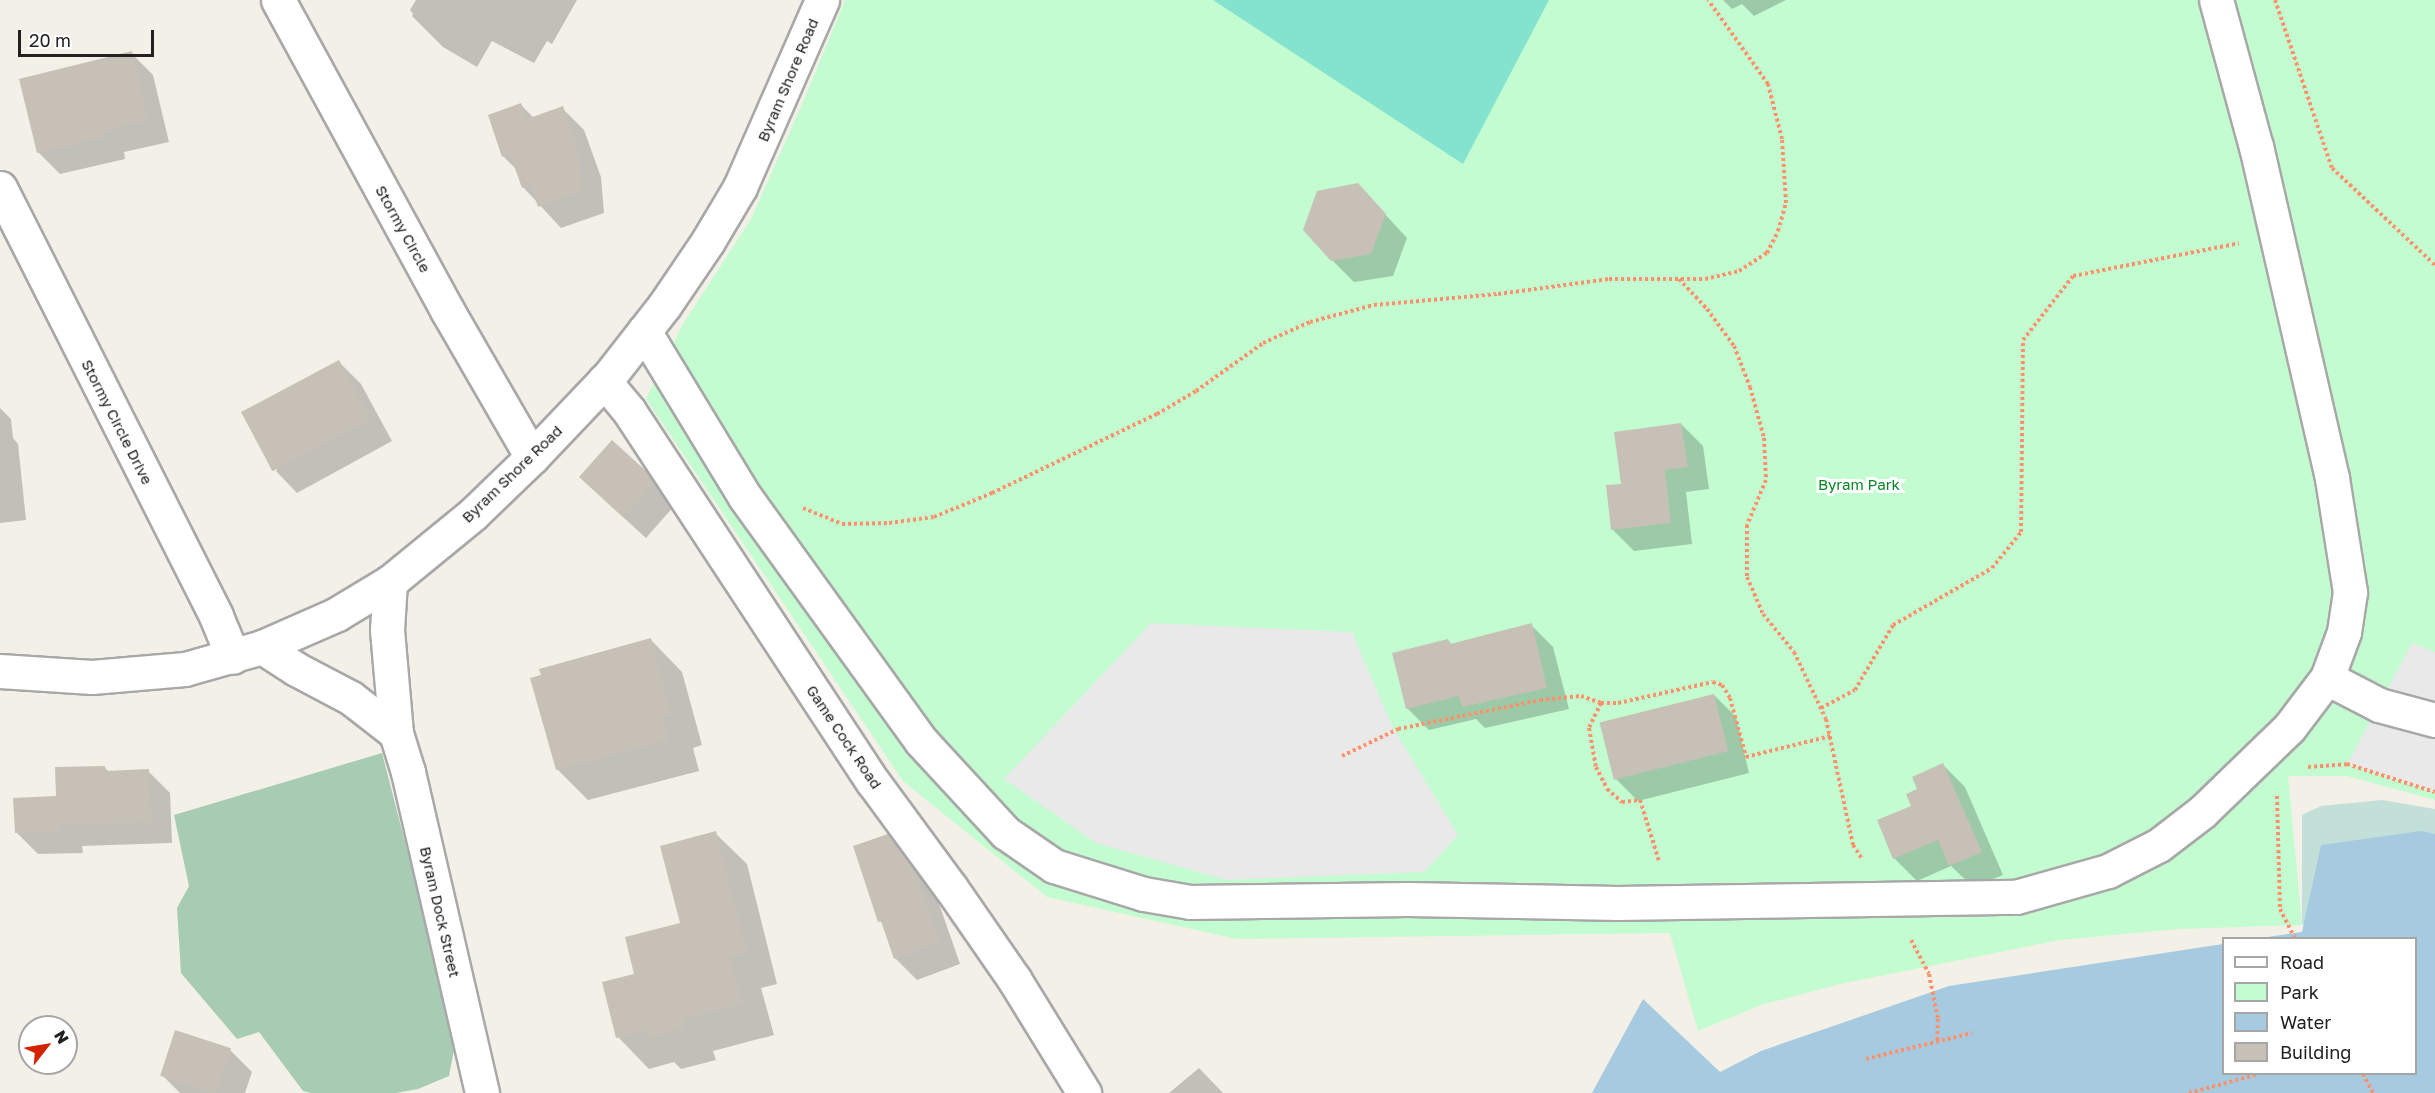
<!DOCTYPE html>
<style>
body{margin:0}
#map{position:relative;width:2435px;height:1093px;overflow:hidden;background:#f2f0e7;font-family:"Golos Text",sans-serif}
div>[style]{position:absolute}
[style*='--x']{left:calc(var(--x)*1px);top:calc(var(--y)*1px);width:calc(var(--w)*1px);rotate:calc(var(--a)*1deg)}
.wetland>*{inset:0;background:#c3e0d8}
.cemetery>*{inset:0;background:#a7cbb3}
.park>*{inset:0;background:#c4fcd1}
.pitch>*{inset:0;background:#83e3ce}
.parking>*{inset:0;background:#e9e9e9}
.water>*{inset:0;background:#a6cae0}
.shadow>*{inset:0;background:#0003}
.building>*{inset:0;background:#c7c0b6;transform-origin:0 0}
.path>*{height:4px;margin-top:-2px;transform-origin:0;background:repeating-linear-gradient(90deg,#ff926b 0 3px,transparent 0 6px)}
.roads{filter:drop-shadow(2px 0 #a8a8a8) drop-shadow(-2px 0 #a8a8a8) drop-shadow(0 2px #a8a8a8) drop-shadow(0 -2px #a8a8a8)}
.minor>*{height:33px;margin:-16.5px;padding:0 16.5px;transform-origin:16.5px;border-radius:16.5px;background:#fff}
span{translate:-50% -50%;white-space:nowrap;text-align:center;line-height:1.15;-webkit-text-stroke:6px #fff;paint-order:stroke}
.street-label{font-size:15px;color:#212121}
.park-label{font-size:15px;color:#078727}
.legend{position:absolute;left:2222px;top:937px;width:195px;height:138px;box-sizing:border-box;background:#fff;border:2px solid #a6a6a6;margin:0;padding:8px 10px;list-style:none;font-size:18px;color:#212121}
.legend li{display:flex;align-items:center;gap:12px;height:30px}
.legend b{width:30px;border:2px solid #a6a6a6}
.north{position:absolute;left:18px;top:1015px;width:60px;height:60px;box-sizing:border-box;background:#fff;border:2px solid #a6a6a6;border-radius:50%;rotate:59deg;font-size:16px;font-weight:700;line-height:24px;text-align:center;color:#212121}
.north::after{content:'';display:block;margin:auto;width:21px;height:27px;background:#d22200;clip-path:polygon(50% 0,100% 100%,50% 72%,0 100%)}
.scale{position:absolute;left:18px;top:30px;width:136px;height:27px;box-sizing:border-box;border:3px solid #212121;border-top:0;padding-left:8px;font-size:18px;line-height:21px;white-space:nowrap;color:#212121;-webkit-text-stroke:4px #fff;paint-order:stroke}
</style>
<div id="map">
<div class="wetland">
<i style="clip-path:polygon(2382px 800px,2435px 809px,2435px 891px,2302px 925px,2302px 815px,2321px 806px)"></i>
</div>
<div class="cemetery">
<i style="clip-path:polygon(382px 753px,456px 1039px,449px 1076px,418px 1089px,396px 1093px,311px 1093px,303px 1091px,259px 1032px,237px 1039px,181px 973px,177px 908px,189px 886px,174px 815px)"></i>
</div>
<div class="park">
<i style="clip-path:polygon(845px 0,2435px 0,2435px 800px,2347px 776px,2288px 776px,2302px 925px,2178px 929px,2060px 940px,1840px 984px,1761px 1005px,1698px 1031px,1670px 933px,1237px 939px,1047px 897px,903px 781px,646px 399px,683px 324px,751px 219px,807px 93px)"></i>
</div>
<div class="pitch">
<i style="clip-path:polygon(1213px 0,1549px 0,1463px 164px)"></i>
</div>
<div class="parking">
<i style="clip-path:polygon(1151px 623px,1352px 632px,1392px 726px,1458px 835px,1424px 872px,1226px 880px,1096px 843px,1004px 779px)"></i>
<i style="clip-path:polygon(2412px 643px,2435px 652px,2435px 792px,2347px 764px)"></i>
</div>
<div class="water">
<i style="clip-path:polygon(2421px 831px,2435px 834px,2435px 1093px,1592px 1093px,1643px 999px,1720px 1072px,1761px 1051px,1949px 986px,2223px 944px,2224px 1074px,2416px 1074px,2416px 938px,2261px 938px,2302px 932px,2321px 845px)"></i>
</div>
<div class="shadow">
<i style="clip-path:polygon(416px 0,577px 0,552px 44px,547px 41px,534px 63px,492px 41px,477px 67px,443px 47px,412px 16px,413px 14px,410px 10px)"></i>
<i style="clip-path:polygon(1723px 0,1786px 0,1754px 16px,1742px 4px,1732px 9px)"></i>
<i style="clip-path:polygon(131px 53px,153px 75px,169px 142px,124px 152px,125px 159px,60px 174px,38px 152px)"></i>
<i style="clip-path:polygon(521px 105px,534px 118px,562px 108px,584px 130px,601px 177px,604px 213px,561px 228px,523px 187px,517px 170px,503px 156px)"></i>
<i style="clip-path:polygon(1358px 185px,1407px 238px,1393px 276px,1354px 282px,1332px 260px)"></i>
<i style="clip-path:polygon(339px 362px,361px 384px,392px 441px,297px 493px,276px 471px)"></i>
<i style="clip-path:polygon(0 408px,11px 419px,13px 438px,18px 444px,26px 520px,0 523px)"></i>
<i style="clip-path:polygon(1681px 424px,1703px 446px,1709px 489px,1686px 492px,1692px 544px,1634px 551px,1612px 529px,1623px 485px)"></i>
<i style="clip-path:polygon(645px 472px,675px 505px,646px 538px,603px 499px)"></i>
<i style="clip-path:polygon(1531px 625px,1553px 647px,1569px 709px,1485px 728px,1476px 719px,1429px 730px,1407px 708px,1448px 640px,1452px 645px)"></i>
<i style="clip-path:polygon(651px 640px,682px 672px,702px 745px,693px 748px,699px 771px,588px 800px,557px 769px)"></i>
<i style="clip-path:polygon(1714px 695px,1736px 717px,1749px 773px,1638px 801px,1616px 779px)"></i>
<i style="clip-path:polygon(1943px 765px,1965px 787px,2003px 875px,1973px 887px,1951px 866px,1917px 881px,1895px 859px,1879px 821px,1913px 807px,1919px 790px)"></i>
<i style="clip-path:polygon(104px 767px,109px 772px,148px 771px,170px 793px,172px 843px,82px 846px,83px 853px,38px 854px,16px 832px,58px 798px)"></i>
<i style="clip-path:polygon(715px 833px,747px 864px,777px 984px,761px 988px,774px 1035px,713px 1051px,716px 1060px,681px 1069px,674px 1062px,649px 1069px,618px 1037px,636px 975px,682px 924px)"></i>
<i style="clip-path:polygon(888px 836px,910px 858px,935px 892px,960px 964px,917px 980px,895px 958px,885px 926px,880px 921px)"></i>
<i style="clip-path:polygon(230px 1050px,252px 1072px,245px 1093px,180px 1093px,162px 1075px)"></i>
<i style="clip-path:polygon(1199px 1068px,1223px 1093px,1169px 1093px)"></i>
</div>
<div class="building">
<i style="clip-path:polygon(132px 51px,148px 120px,103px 131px,104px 137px,37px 153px,19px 79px)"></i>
<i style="clip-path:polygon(521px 103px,527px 119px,563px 106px,579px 154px,582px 191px,538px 207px,531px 185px,522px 188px,510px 154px,502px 157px,488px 115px)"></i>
<i style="clip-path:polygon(1358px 183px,1386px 214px,1371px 254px,1331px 261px,1303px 230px,1317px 191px)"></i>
<i style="left:339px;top:360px;width:67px;height:111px;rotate:62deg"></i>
<i style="clip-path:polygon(1681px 423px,1688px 467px,1665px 470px,1671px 523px,1611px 530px,1606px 485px,1621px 484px,1614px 432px)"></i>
<i style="clip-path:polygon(612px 440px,646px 471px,654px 483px,623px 517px,579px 477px)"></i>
<i style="clip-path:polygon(1532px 623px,1547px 688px,1462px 707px,1459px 696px,1406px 709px,1392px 653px,1448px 639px,1450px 644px)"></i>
<i style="clip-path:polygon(651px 638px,671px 714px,663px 716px,669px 740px,556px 770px,530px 678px,541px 675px,539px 669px)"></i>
<i style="left:1714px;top:694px;width:59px;height:118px;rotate:76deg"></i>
<i style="clip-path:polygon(1943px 763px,1982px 852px,1949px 866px,1938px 840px,1893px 859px,1877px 820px,1911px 806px,1906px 794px,1917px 789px,1912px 777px)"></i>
<i style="clip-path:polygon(105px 766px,105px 771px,149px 769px,151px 822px,61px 825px,61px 831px,15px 833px,13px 798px,56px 796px,55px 767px)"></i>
<i style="clip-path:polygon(716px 831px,747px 953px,730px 957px,743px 1004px,683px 1019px,685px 1028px,648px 1038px,646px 1030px,616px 1038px,602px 982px,634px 974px,625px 937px,680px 923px,660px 846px)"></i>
<i style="clip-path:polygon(888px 834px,913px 868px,939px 942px,894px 959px,881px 921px,878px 922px,853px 846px)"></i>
<i style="left:175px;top:1030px;width:59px;height:48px;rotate:18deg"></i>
</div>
<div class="path">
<i style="--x:2275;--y:0;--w:177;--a:71.3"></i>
<i style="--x:2332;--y:168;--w:141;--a:43.3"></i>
<i style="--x:1679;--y:279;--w:41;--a:47"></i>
<i style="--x:1707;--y:309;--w:46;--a:53.9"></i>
<i style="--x:1734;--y:346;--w:44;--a:68.7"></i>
<i style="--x:1750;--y:387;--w:53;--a:74.6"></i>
<i style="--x:1764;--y:438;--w:42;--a:87.3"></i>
<i style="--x:1766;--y:480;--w:49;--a:112.9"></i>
<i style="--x:1747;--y:525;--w:52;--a:90"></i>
<i style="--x:1747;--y:577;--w:40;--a:66.6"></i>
<i style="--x:1763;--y:614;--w:49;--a:50.8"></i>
<i style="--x:1794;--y:652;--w:74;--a:64.5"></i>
<i style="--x:1826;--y:719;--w:129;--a:77.9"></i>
<i style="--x:1853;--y:845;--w:17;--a:57"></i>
<i style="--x:803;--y:508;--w:42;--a:22.3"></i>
<i style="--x:842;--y:524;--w:47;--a:-1.2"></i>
<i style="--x:889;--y:523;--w:45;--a:-7.6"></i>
<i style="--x:934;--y:517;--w:63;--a:-22.5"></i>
<i style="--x:992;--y:493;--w:183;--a:-25.6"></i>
<i style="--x:1157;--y:414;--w:45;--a:-30.5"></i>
<i style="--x:1196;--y:391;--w:82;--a:-35.6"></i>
<i style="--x:1263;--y:343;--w:51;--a:-24.1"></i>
<i style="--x:1310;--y:322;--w:66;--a:-14.9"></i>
<i style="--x:1374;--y:305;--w:124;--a:-5.1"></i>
<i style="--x:1498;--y:294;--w:112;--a:-7.7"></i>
<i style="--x:1609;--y:279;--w:96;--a:0"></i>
<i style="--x:1705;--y:279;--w:35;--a:-13"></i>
<i style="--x:1739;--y:271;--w:33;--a:-33"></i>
<i style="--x:1767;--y:253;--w:25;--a:-63"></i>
<i style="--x:1778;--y:231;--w:29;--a:-74"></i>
<i style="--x:1786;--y:203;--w:64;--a:-93.6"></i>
<i style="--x:1782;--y:139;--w:57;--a:-104.3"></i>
<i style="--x:1768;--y:84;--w:103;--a:-125.5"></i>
<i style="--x:1601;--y:703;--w:28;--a:116"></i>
<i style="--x:1589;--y:728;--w:40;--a:80"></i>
<i style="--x:1596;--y:767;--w:25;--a:63"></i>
<i style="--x:1607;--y:789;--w:20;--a:41"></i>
<i style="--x:1622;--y:802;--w:18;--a:-6"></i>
<i style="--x:1640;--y:800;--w:64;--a:72.7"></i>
<i style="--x:1821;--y:708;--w:38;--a:-28"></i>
<i style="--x:1855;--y:690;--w:75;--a:-59.7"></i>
<i style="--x:1893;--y:625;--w:114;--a:-29.9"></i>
<i style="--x:1992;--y:568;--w:46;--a:-51.1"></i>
<i style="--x:2021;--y:532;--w:192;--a:-89.4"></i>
<i style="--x:2023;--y:340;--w:81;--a:-52"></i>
<i style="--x:2073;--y:276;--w:169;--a:-11.2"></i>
<i style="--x:1342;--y:756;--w:62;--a:-25.7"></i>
<i style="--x:1398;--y:729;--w:145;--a:-11.5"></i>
<i style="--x:1540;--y:700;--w:41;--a:-5.6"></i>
<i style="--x:1581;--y:696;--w:21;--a:19"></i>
<i style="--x:1601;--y:703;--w:17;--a:0"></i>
<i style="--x:1618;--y:703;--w:97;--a:-12.5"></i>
<i style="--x:1713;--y:682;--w:9;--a:18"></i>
<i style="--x:1722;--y:685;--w:15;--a:58"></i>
<i style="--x:1730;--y:698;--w:61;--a:74.8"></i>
<i style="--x:1746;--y:757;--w:87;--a:-14"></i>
<i style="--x:2308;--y:767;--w:39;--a:-4"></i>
<i style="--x:2347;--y:764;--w:92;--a:17.7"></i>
<i style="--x:2277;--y:796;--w:113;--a:88.5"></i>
<i style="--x:2280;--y:909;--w:33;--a:63"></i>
<i style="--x:1911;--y:940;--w:38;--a:62"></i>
<i style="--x:1929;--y:974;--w:46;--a:78.7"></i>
<i style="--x:1938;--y:1019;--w:23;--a:92"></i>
<i style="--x:1866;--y:1059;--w:109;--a:-13.8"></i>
<i style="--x:2363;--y:1074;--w:21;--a:62"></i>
<i style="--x:2189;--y:1093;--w:73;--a:-15.2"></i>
</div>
<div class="roads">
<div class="minor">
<i style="--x:278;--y:0;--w:353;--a:61.4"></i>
<i style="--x:447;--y:310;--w:170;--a:60"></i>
<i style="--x:0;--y:188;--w:479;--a:63.2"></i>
<i style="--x:216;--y:616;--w:44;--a:67.5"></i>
<i style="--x:644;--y:331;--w:194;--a:58.7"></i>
<i style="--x:745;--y:497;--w:301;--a:54.2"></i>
<i style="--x:921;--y:741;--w:125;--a:47.3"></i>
<i style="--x:1006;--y:833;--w:58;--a:34.5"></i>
<i style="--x:1054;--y:866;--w:94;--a:17.3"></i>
<i style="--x:1144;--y:894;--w:47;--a:9.9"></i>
<i style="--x:1190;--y:902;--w:218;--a:-0.8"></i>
<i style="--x:1408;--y:899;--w:210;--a:1.1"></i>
<i style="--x:1618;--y:903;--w:398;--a:-0.9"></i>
<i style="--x:2016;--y:897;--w:96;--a:-15.8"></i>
<i style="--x:2108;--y:871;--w:57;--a:-27"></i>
<i style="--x:2159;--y:845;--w:54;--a:-37.5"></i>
<i style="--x:2202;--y:812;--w:121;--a:-44"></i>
<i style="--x:2289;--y:728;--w:63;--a:-52.8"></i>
<i style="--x:2327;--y:678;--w:49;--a:-69.7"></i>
<i style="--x:2344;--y:632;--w:40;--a:-81.5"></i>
<i style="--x:2350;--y:592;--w:115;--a:-99"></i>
<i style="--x:2332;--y:478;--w:340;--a:-102.9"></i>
<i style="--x:2256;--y:147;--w:152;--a:-105.2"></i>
<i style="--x:604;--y:381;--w:39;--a:50"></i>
<i style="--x:629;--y:411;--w:444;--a:56.7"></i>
<i style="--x:873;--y:782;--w:132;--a:53.7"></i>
<i style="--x:951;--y:888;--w:111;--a:55.3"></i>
<i style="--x:1014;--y:979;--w:134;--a:58.4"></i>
<i style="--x:390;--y:582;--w:48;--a:93.6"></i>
<i style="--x:387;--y:630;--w:103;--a:85"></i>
<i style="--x:396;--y:733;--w:41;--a:72.9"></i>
<i style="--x:408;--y:772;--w:329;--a:77"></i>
<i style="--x:262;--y:647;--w:40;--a:32.9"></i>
<i style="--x:296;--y:669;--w:62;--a:27.8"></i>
<i style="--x:351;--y:698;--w:57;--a:37.9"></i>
<i style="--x:0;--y:671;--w:92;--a:3.7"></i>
<i style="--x:92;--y:677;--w:93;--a:-4.9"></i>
<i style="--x:185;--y:669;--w:80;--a:-15.9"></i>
<i style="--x:262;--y:647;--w:82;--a:-23.7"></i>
<i style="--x:337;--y:614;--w:62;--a:-31.1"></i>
<i style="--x:390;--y:582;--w:107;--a:-39.3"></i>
<i style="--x:473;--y:514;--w:82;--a:-44"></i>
<i style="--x:532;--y:457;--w:113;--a:-46.4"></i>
<i style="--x:610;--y:375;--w:88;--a:-52"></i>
<i style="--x:664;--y:306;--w:78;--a:-55.9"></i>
<i style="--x:708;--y:241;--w:63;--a:-59.3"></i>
<i style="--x:740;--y:187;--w:204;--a:-66.3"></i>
<i style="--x:2327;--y:678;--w:59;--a:27.4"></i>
<i style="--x:2379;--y:705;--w:58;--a:15"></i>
</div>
</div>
<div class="street-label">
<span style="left:788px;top:80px;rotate:-67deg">Byram Shore Road</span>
<span style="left:403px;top:229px;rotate:61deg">Stormy Circle</span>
<span style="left:117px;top:422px;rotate:63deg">Stormy Circle Drive</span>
<span style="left:512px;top:474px;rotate:-44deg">Byram Shore Road</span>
<span style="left:844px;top:737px;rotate:56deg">Game Cock Road</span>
<span style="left:440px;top:912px;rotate:77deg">Byram Dock Street</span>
</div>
<div class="park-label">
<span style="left:1859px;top:485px">Byram Park</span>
</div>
<ul class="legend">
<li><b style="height:8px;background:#fff"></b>Road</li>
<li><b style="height:16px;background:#c4fcd1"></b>Park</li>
<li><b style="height:16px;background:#a6cae0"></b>Water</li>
<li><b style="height:16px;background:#c7c0b6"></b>Building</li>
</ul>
<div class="north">N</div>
<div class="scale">20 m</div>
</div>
